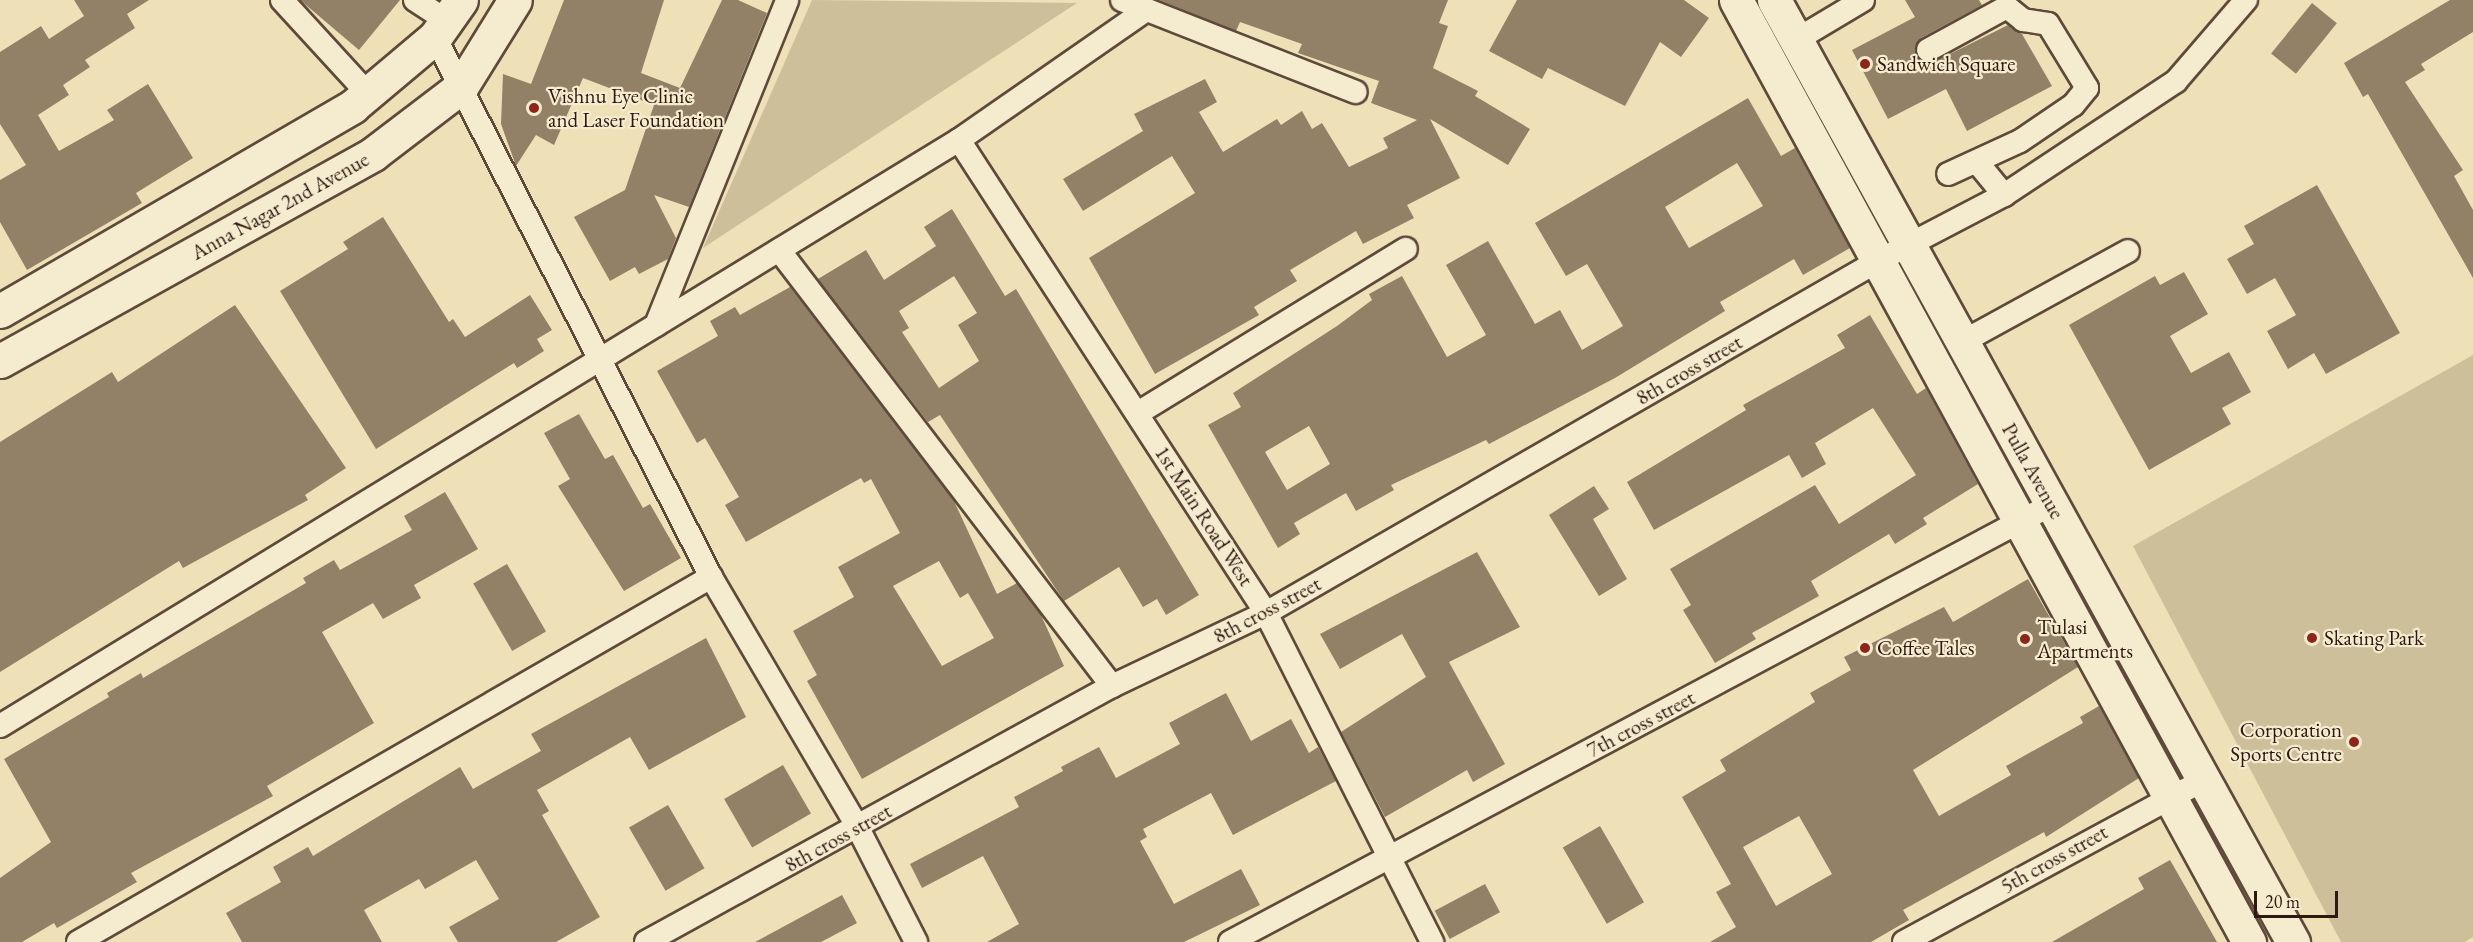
<!DOCTYPE html>
<style>
body{margin:0}
#map{position:relative;width:2473px;height:942px;overflow:hidden;background:#efe1b7;font-family:"EB Garamond",serif}
div>[style]{position:absolute}
[style*='--x']{left:calc(var(--x)*1px);top:calc(var(--y)*1px);width:calc(var(--w)*1px);rotate:calc(var(--a)*1deg)}
.green>*{inset:0;background:#cebf9b}
.building>*{inset:0;background:#928167;transform-origin:0 0}
.roads{filter:drop-shadow(2px 0 #5e4a3a) drop-shadow(-2px 0 #5e4a3a) drop-shadow(0 2px #5e4a3a) drop-shadow(0 -2px #5e4a3a)}
.street>*{height:22px;margin:-11px;padding:0 11px;transform-origin:11px;border-radius:11px;background:#f5ecd0}
.secondary>*{height:33px;margin:-16.5px;padding:0 16.5px;transform-origin:16.5px;border-radius:16.5px;background:#f5ecd0}
.dots>*{width:16px;height:16px;translate:-50% -50%;box-sizing:border-box;border:3px solid #f5ecd0;border-radius:50%}
span{translate:-50% -50%;white-space:nowrap;text-align:center;line-height:1.15;-webkit-text-stroke:4.5px #f5ecd0;paint-order:stroke}
.poi-label{font-size:21px;color:#2e1810}
.left{translate:0 -50%;text-align:left}
.right{translate:-100% -50%;text-align:right}
.street-label{font-size:21px;color:#2e1810}
.scale{position:absolute;left:2254px;top:891px;width:84px;height:27px;box-sizing:border-box;border:3px solid #2e1810;border-top:0;padding-left:8px;font-size:18px;line-height:21px;white-space:nowrap;color:#2e1810;-webkit-text-stroke:4px #f5ecd0;paint-order:stroke}
</style>
<div id="map">
<div class="green">
<i style="clip-path:polygon(812px 0,1077px 3px,703px 248px)"></i>
<i style="clip-path:polygon(2473px 355px,2473px 937px,2465px 942px,2341px 942px,2133px 546px)"></i>
</div>
<div class="building">
<i style="clip-path:polygon(74px 0,149px 0,127px 14px,135px 28px,85px 60px,90px 67px,63px 85px,69px 95px,38px 115px,59px 151px,114px 120px,107px 110px,148px 84px,193px 158px,136px 193px,142px 203px,27px 270px,0 222px,0 180px,26px 165px,0 124px,0 52px,41px 26px,49px 39px,84px 16px)"></i>
<i style="clip-path:polygon(300px 0,400px 0,359px 50px)"></i>
<i style="clip-path:polygon(564px 0,664px 0,641px 73px,680px 88px,722px 0,738px 0,767px 13px,689px 207px,654px 195px,676px 238px,668px 259px,639px 274px,635px 267px,610px 281px,574px 217px,625px 190px,654px 105px,583px 78px,554px 145px,536px 135px,516px 166px,501px 124px,503px 74px,531px 84px)"></i>
<i style="clip-path:polygon(1159px 0,1448px 0,1439px 23px,1448px 26px,1433px 68px,1478px 91px,1475px 96px,1530px 129px,1508px 165px,1430px 119px,1460px 178px,1407px 205px,1414px 218px,1363px 244px,1356px 231px,1290px 270px,1297px 281px,1254px 307px,1259px 315px,1155px 374px,1089px 258px,1195px 193px,1172px 156px,1083px 211px,1063px 179px,1143px 131px,1134px 114px,1205px 79px,1217px 102px,1199px 112px,1223px 152px,1277px 119px,1281px 125px,1302px 111px,1312px 129px,1322px 123px,1349px 167px,1388px 148px,1383px 138px,1417px 120px,1371px 103px,1379px 81px,1298px 53px,1302px 44px,1240px 22px,1236px 31px)"></i>
<i style="clip-path:polygon(1517px 0,1684px 0,1709px 18px,1681px 57px,1660px 42px,1625px 106px,1548px 68px,1542px 79px,1489px 51px)"></i>
<i style="clip-path:polygon(1905px 0,1979px 0,1982px 5px,1921px 38px,1915px 50px,1922px 62px,1934px 62px,2008px 25px,2022px 34px,2052px 86px,1967px 131px,1946px 89px,1888px 119px,1852px 50px,1915px 17px)"></i>
<i style="clip-path:polygon(2450px 0,2473px 0,2473px 32px,2421px 64px,2425px 70px,2405px 82px,2463px 170px,2454px 176px,2473px 210px,2473px 278px,2368px 94px,2363px 97px,2344px 63px)"></i>
<i style="left:2312px;top:3px;width:32px;height:65px;rotate:39deg"></i>
<i style="clip-path:polygon(evenodd,1748px 98px,1781px 156px,1795px 148px,1850px 248px,1803px 275px,1794px 259px,1720px 302px,1725px 311px,1615px 378px,1489px 444px,1486px 440px,1391px 485px,1394px 490px,1356px 511px,1346px 493px,1294px 523px,1300px 534px,1278px 548px,1208px 425px,1241px 407px,1233px 393px,1337px 326px,1372px 300px,1369px 294px,1402px 276px,1447px 357px,1486px 335px,1446px 265px,1488px 241px,1535px 324px,1560px 310px,1582px 350px,1623px 326px,1587px 264px,1566px 276px,1535px 223px,1748px 98px,1737px 163px,1763px 206px,1689px 248px,1665px 207px,1737px 163px,1748px 98px,1309px 426px,1330px 464px,1287px 490px,1265px 452px,1309px 426px)"></i>
<i style="clip-path:polygon(2317px 185px,2400px 333px,2326px 374px,2314px 353px,2288px 369px,2267px 331px,2296px 315px,2275px 278px,2247px 294px,2227px 259px,2254px 244px,2244px 226px)"></i>
<i style="clip-path:polygon(evenodd,952px 209px,1005px 296px,1016px 289px,1199px 595px,1166px 615px,1157px 599px,1143px 607px,1119px 567px,1064px 601px,940px 415px,928px 422px,818px 279px,866px 250px,884px 280px,936px 246px,924px 227px,952px 209px,954px 276px,977px 313px,958px 325px,979px 361px,939px 388px,902px 332px,909px 328px,899px 311px,954px 276px)"></i>
<i style="clip-path:polygon(383px 217px,449px 322px,453px 319px,465px 337px,530px 295px,552px 330px,537px 339px,544px 351px,517px 368px,514px 363px,376px 449px,280px 291px,348px 249px,343px 242px)"></i>
<i style="clip-path:polygon(2184px 272px,2208px 314px,2170px 336px,2191px 373px,2229px 352px,2251px 392px,2222px 408px,2231px 424px,2149px 470px,2069px 325px,2155px 276px,2160px 285px)"></i>
<i style="clip-path:polygon(evenodd,790px 287px,954px 501px,997px 594px,1017px 583px,1041px 615px,1064px 666px,862px 779px,807px 681px,817px 675px,793px 631px,854px 597px,838px 567px,900px 533px,871px 479px,864px 483px,861px 478px,746px 542px,725px 505px,739px 497px,705px 438px,697px 443px,657px 371px,718px 336px,710px 321px,735px 307px,740px 315px,790px 287px,939px 561px,960px 598px,968px 593px,994px 638px,942px 666px,893px 586px,939px 561px)"></i>
<i style="clip-path:polygon(235px 305px,346px 468px,305px 495px,308px 500px,183px 568px,179px 561px,0 672px,0 442px,112px 372px,118px 382px)"></i>
<i style="clip-path:polygon(1870px 315px,1917px 394px,1926px 388px,1978px 484px,1923px 518px,1927px 524px,1895px 544px,1889px 534px,1811px 581px,1819px 596px,1752px 633px,1756px 639px,1715px 663px,1683px 610px,1691px 605px,1670px 569px,1815px 485px,1839px 524px,1916px 475px,1873px 408px,1815px 443px,1826px 464px,1802px 478px,1789px 455px,1654px 530px,1627px 482px,1746px 410px,1743px 405px,1845px 348px,1837px 335px)"></i>
<i style="clip-path:polygon(579px 414px,605px 459px,613px 455px,643px 508px,650px 504px,681px 558px,624px 591px,558px 486px,570px 479px,544px 433px)"></i>
<i style="clip-path:polygon(1594px 486px,1609px 509px,1593px 519px,1627px 579px,1599px 596px,1549px 515px)"></i>
<i style="clip-path:polygon(445px 492px,478px 549px,414px 585px,421px 598px,383px 619px,373px 603px,322px 632px,374px 723px,267px 786px,273px 796px,131px 873px,137px 882px,57px 928px,54px 923px,22px 942px,0 942px,0 878px,51px 842px,4px 759px,109px 697px,107px 693px,141px 673px,143px 678px,306px 583px,303px 578px,334px 560px,340px 570px,412px 530px,404px 516px)"></i>
<i style="clip-path:polygon(1477px 552px,1520px 627px,1449px 662px,1505px 764px,1473px 782px,1467px 770px,1385px 817px,1341px 732px,1426px 677px,1402px 634px,1340px 669px,1320px 634px)"></i>
<i style="left:507px;top:564px;width:78px;height:39px;rotate:60deg"></i>
<i style="clip-path:polygon(evenodd,2028px 579px,2078px 667px,1913px 770px,1939px 816px,2011px 775px,2006px 766px,2083px 723px,2080px 717px,2099px 706px,2139px 778px,2046px 837px,2044px 832px,1903px 910px,1909px 920px,1871px 942px,1710px 942px,1736px 927px,1716px 892px,1731px 884px,1682px 797px,1726px 771px,1720px 760px,1815px 702px,1810px 693px,1851px 670px,1844px 657px,1944px 607px,1953px 622px,2028px 579px,1799px 816px,1832px 874px,1776px 906px,1743px 847px,1799px 816px)"></i>
<i style="clip-path:polygon(706px 638px,746px 717px,649px 770px,630px 737px,537px 790px,549px 811px,542px 815px,600px 917px,556px 942px,458px 942px,449px 927px,499px 899px,476px 860px,425px 889px,419px 879px,364px 910px,382px 942px,242px 942px,226px 913px,281px 882px,273px 867px,308px 847px,313px 856px,460px 767px,473px 789px,541px 751px,531px 734px)"></i>
<i style="clip-path:polygon(1226px 693px,1251px 741px,1291px 719px,1309px 753px,1318px 747px,1336px 781px,1233px 835px,1211px 793px,1143px 829px,1147px 837px,1140px 841px,1174px 904px,1241px 869px,1260px 905px,1184px 942px,987px 942px,1019px 924px,983px 856px,922px 888px,910px 864px,1019px 807px,1014px 797px,1063px 771px,1061px 767px,1099px 747px,1116px 778px,1180px 744px,1169px 723px)"></i>
<i style="left:783px;top:765px;width:56px;height:68px;rotate:60deg"></i>
<i style="left:668px;top:805px;width:73px;height:45px;rotate:60deg"></i>
<i style="left:1600px;top:826px;width:88px;height:43px;rotate:60deg"></i>
<i style="clip-path:polygon(2170px 860px,2217px 942px,2052px 942px,2144px 889px,2138px 878px)"></i>
<i style="left:1485px;top:884px;width:32px;height:57px;rotate:62deg"></i>
<i style="clip-path:polygon(842px 895px,857px 923px,821px 942px,755px 942px)"></i>
</div>
<div class="roads">
<div class="street">
<i style="--x:282;--y:0;--w:127;--a:47.5"></i>
<i style="--x:415;--y:0;--w:38;--a:33"></i>
<i style="--x:1122;--y:0;--w:251;--a:21.5"></i>
<i style="--x:435;--y:37;--w:606;--a:62.93"></i>
<i style="--x:711;--y:577;--w:291;--a:59.6"></i>
<i style="--x:858;--y:828;--w:128;--a:63"></i>
<i style="--x:1796;--y:40;--w:78;--a:-30.8"></i>
<i style="--x:1928;--y:50;--w:90;--a:-28.6"></i>
<i style="--x:2007;--y:7;--w:21;--a:39"></i>
<i style="--x:2023;--y:20;--w:25;--a:9"></i>
<i style="--x:2048;--y:24;--w:75;--a:58.6"></i>
<i style="--x:2087;--y:88;--w:22;--a:129"></i>
<i style="--x:2073;--y:105;--w:64;--a:145.8"></i>
<i style="--x:2020;--y:141;--w:79;--a:155.4"></i>
<i style="--x:959;--y:140;--w:564;--a:57.01"></i>
<i style="--x:1266;--y:613;--w:369;--a:63.2"></i>
<i style="--x:1977;--y:162;--w:43;--a:50.7"></i>
<i style="--x:779;--y:250;--w:549;--a:52.63"></i>
<i style="--x:656;--y:325;--w:350;--a:-68"></i>
<i style="--x:1962;--y:342;--w:189;--a:-28.7"></i>
<i style="--x:1138;--y:413;--w:314;--a:-31.5"></i>
<i style="--x:0;--y:726;--w:1124;--a:-31.43"></i>
<i style="--x:959;--y:140;--w:228;--a:-34.8"></i>
<i style="--x:78;--y:942;--w:731;--a:-29.97"></i>
<i style="--x:646;--y:942;--w:532;--a:-28.78"></i>
<i style="--x:1112;--y:686;--w:170;--a:-25.4"></i>
<i style="--x:1266;--y:613;--w:706;--a:-29.91"></i>
<i style="--x:1878;--y:261;--w:142;--a:-27.6"></i>
<i style="--x:2004;--y:195;--w:206;--a:-33.5"></i>
<i style="--x:2176;--y:81;--w:107;--a:-49.2"></i>
<i style="--x:1230;--y:942;--w:930;--a:-28.03"></i>
<i style="--x:1904;--y:942;--w:343;--a:-28.4"></i>
</div>
<div class="secondary">
<i style="--x:1736;--y:0;--w:1073;--a:61.43"></i>
<i style="--x:1774;--y:0;--w:1076;--a:61.15"></i>
<i style="--x:0;--y:311;--w:408;--a:-30.1"></i>
<i style="--x:353;--y:106;--w:107;--a:-40.1"></i>
<i style="--x:435;--y:37;--w:45;--a:-54.9"></i>
<i style="--x:0;--y:361;--w:427;--a:-29"></i>
<i style="--x:373;--y:154;--w:111;--a:-37.3"></i>
<i style="--x:461;--y:87;--w:102;--a:-58.2"></i>
</div>
</div>
<div class="dots">
<i style="left:1865px;top:64px;background:#8f2418"></i>
<i style="left:534px;top:108px;background:#8f2418"></i>
<i style="left:2312px;top:638px;background:#8f2418"></i>
<i style="left:2025px;top:639px;background:#8f2418"></i>
<i style="left:1865px;top:648px;background:#8f2418"></i>
<i style="left:2354px;top:742px;background:#8f2418"></i>
</div>
<div class="poi-label">
<span class="left" style="left:1877px;top:64px">Sandwich Square</span>
<span class="left" style="left:548px;top:108px">Vishnu Eye Clinic<br>and Laser Foundation</span>
<span class="left" style="left:2037px;top:639px">Tulasi<br>Apartments</span>
<span class="left" style="left:2324px;top:638px">Skating Park</span>
<span class="left" style="left:1877px;top:648px">Coffee Tales</span>
<span class="right" style="left:2342px;top:742px">Corporation<br>Sports Centre</span>
</div>
<div class="street-label">
<span style="left:280px;top:206px;rotate:-29deg">Anna Nagar 2nd Avenue</span>
<span style="left:1689px;top:370px;rotate:-30deg">8th cross street</span>
<span style="left:2033px;top:471px;rotate:61deg">Pulla Avenue</span>
<span style="left:1204px;top:516px;rotate:57deg">1st Main Road West</span>
<span style="left:1267px;top:610px;rotate:-28deg">8th cross street</span>
<span style="left:1641px;top:724px;rotate:-28deg">7th cross street</span>
<span style="left:838px;top:838px;rotate:-29deg">8th cross street</span>
<span style="left:2054px;top:859px;rotate:-29deg">5th cross street</span>
</div>
<div class="scale">20 m</div>
</div>
